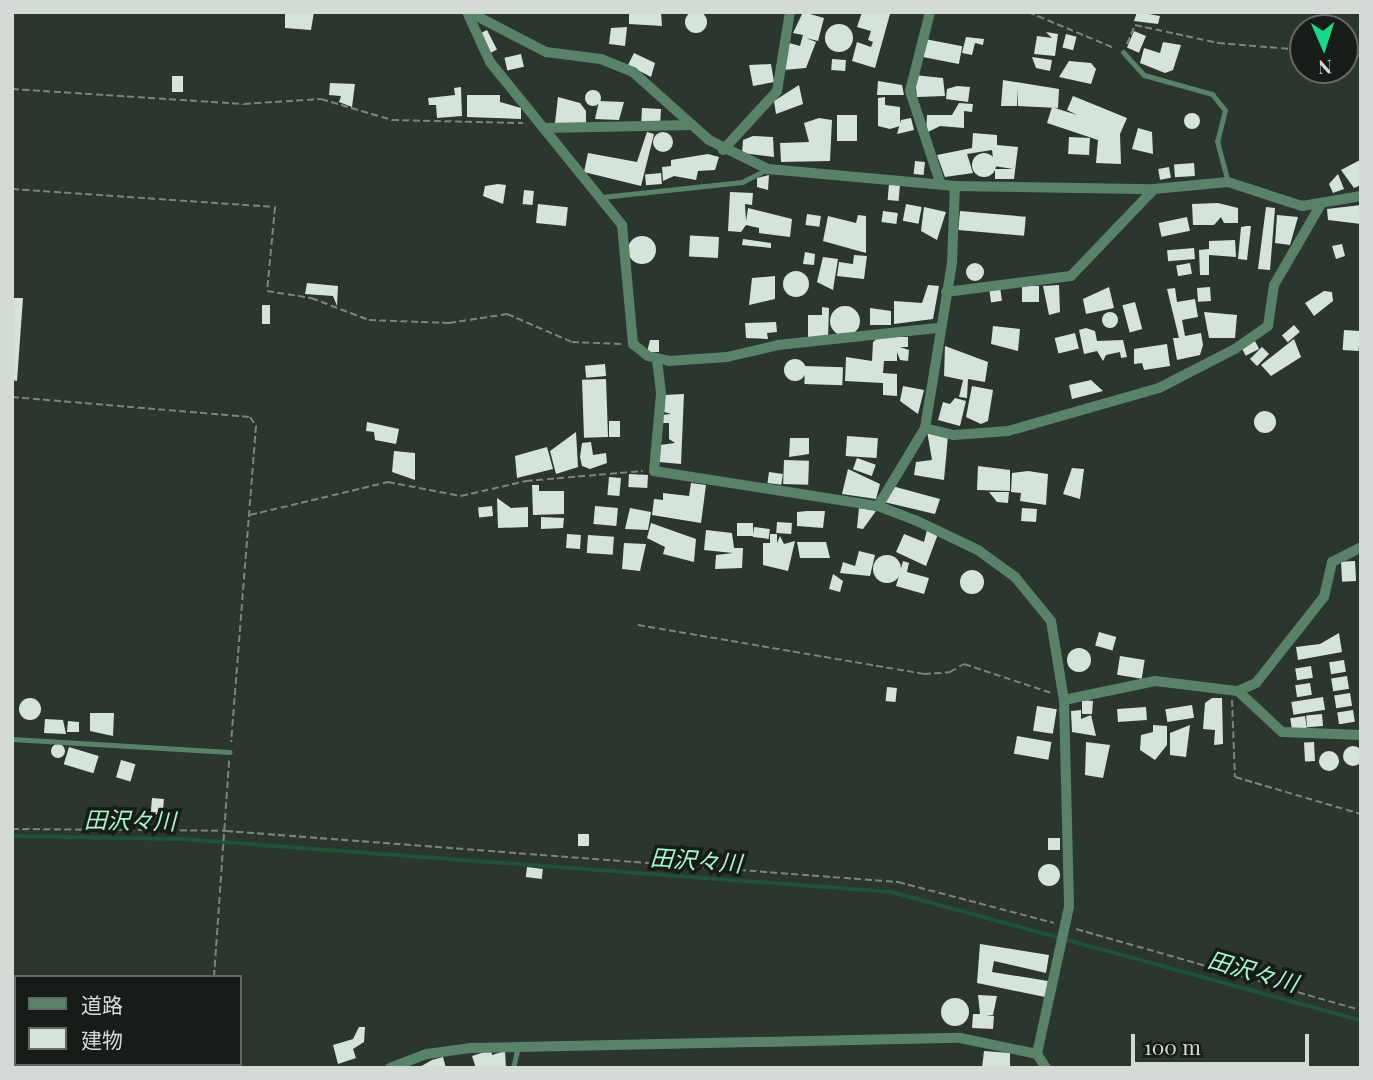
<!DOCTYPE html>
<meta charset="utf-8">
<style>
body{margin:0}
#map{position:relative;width:1373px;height:1080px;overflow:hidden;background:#2b362f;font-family:"Playfair Display","Noto Sans JP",serif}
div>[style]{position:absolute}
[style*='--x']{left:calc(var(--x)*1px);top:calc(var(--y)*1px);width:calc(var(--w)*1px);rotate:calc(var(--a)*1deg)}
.stream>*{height:3.5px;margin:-1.75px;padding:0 1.75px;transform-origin:1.75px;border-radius:1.75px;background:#1f5237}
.building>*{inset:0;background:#d6e3db;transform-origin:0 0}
.round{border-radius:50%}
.path>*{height:2px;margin-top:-1px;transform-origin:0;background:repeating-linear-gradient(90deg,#7b857e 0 7px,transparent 0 10.5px)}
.lane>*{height:5px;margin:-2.5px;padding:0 2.5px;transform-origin:2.5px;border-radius:2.5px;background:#598269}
.street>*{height:10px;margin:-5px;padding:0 5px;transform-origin:5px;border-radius:5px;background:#598269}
span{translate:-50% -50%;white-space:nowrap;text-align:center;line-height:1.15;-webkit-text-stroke:7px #171c19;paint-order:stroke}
.water-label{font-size:23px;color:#a8f7c8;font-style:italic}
.frame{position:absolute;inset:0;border:14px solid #d4dbd6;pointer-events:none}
.legend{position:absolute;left:14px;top:975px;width:228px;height:91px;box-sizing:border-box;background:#171c19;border:2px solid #636865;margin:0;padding:9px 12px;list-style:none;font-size:21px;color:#d4dbd6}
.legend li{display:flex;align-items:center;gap:14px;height:35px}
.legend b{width:35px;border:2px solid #636865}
.north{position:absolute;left:1289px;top:14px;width:70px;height:70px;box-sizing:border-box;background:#171c19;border:2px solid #636865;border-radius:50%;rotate:177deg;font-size:19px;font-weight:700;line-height:28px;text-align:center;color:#d4dbd6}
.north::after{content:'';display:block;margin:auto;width:24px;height:32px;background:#18d989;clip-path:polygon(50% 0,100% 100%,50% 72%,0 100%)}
.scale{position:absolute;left:1131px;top:1034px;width:178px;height:32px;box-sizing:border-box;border:4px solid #d4dbd6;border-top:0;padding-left:9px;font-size:21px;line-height:24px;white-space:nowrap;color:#d4dbd6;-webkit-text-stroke:5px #171c19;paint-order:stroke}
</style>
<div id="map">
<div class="stream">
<i style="--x:12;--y:836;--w:170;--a:1"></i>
<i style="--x:182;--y:839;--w:712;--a:4.27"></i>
<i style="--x:892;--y:892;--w:486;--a:15.3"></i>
</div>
<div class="building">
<i class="round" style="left:685px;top:11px;width:22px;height:22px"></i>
<i style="clip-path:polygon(285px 12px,314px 12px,311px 30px,285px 28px)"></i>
<i style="clip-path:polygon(629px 12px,661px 12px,662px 26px,629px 24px)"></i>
<i style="clip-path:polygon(803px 12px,824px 18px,818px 41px,806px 38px,816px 42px,806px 68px,783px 70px,786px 42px,800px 46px,803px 35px,793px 33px)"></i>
<i style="clip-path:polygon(862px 12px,890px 14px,875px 68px,852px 61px,857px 42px,871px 47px,873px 42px,868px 40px,871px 31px,857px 27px)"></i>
<i style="clip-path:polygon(1137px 12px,1160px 16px,1158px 24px,1134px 21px)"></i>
<i class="round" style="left:825px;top:24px;width:28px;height:28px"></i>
<i style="clip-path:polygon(627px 27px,625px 46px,609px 44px,611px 28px)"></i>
<i style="left:487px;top:30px;width:22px;height:9px;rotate:63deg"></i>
<i style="left:1134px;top:31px;width:13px;height:18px;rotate:23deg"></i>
<i style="clip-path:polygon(1046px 32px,1058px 34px,1055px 56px,1034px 54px,1037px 36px,1052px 38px)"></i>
<i style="left:1066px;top:34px;width:11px;height:14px;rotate:15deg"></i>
<i style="clip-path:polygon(966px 37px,984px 39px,983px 45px,975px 43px,972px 55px,962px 53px)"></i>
<i style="left:925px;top:39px;width:38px;height:18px;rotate:11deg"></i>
<i style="clip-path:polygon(1163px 42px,1181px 45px,1173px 70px,1165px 73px,1140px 63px,1144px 48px,1160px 53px)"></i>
<i style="clip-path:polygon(634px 53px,655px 63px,651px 77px,628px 65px)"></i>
<i style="left:521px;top:54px;width:13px;height:17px;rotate:77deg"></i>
<i style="clip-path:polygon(1032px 57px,1052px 60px,1050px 71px,1036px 68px)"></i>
<i style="left:832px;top:59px;width:14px;height:11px;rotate:4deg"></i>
<i style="clip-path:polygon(1069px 61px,1091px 63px,1096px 69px,1091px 84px,1059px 77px)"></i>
<i style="clip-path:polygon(771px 64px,774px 82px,753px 86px,749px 65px)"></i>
<i style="clip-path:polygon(914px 75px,943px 78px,945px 96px,917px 97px)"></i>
<i style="left:172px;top:76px;width:11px;height:16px"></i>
<i style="clip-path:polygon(1003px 80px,1059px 89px,1058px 108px,1018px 106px,1017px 89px,1017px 106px,1001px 106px)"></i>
<i style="clip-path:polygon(878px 81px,902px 85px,904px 95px,877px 95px)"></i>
<i style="clip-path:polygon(330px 83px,355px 84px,352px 107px,339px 102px,341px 96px,329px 95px)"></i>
<i style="clip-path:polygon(799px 85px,803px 104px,776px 114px,774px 101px)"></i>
<i style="clip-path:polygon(957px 86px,970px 87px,968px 102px,946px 99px,947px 89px)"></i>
<i style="clip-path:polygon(461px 87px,462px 116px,437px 118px,436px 105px,429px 105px,428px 98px,455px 95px,454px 88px)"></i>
<i class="round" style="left:585px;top:90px;width:16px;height:16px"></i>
<i style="clip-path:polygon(467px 95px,500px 95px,500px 102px,521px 108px,521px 119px,467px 117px)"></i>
<i style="clip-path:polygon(1073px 96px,1127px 118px,1120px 134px,1121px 164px,1096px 163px,1098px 140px,1047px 123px,1052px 107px,1077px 115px,1067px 110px)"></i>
<i style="clip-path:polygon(558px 97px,580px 103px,586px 111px,586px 124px,555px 123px)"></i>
<i style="clip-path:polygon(885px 97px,885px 105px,900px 107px,900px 126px,890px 129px,878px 126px,878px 98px)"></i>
<i style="clip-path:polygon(599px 101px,624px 102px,619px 120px,595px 119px)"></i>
<i style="clip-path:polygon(959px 103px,973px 104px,972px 112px,964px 111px,964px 128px,940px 126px,926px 133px,927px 115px,952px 115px)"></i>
<i style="left:642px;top:108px;width:19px;height:13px;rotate:3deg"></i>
<i class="round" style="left:1184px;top:113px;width:16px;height:16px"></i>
<i style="left:837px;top:115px;width:20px;height:26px"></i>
<i style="clip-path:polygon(819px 118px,832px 120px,830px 161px,781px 162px,780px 143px,809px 142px,804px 123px)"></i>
<i style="clip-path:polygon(911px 118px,914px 130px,897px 134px,901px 120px)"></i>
<i style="clip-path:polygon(1138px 128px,1152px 132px,1153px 154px,1132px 149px)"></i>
<i style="clip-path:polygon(647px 132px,654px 134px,641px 186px,584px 172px,588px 153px,637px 162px)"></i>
<i class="round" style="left:653px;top:132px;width:20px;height:20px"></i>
<i style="clip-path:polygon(973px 133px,997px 135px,997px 145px,1018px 147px,1014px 179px,995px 179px,995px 169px,1013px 169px,994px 166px,992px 150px,967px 154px,973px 173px,945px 177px,937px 155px,972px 148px)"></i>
<i style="clip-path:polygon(753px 136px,773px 137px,774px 157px,742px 153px,743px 140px)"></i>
<i style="left:1069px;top:137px;width:21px;height:17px;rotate:3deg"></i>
<i class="round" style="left:972px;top:153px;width:24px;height:24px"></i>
<i style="clip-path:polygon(708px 154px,719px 157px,715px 170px,698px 171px,696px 180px,674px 176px,663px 181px,662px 167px,671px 166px,671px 160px)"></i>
<i style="clip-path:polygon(1360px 160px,1361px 185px,1354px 188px,1341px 170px)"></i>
<i style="left:915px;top:161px;width:10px;height:13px;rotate:6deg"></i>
<i style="left:1194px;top:163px;width:13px;height:20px;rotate:86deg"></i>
<i style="left:1169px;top:167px;width:11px;height:11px;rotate:80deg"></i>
<i style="left:661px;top:173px;width:11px;height:16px;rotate:85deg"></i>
<i style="clip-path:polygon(1338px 174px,1344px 189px,1333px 193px,1329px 184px)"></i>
<i style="clip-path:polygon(769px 175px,768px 190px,757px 187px,757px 178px)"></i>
<i style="clip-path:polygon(498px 184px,506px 185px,503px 204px,483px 196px,485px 186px)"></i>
<i style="left:889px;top:184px;width:11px;height:16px;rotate:5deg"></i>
<i style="left:524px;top:190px;width:10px;height:14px;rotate:6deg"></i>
<i style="clip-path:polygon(730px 192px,753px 193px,752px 205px,745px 204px,746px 221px,748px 208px,792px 219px,790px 237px,759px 233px,759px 228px,746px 225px,741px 232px,728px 231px)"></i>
<i style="clip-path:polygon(1218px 203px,1238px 208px,1238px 223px,1224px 223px,1221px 217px,1214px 225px,1193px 225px,1192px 204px)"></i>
<i style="left:538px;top:204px;width:30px;height:19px;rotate:6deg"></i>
<i style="left:906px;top:204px;width:16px;height:17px;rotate:11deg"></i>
<i style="clip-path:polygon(1361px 205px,1361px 224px,1328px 220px,1327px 209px)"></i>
<i style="clip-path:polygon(924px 207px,946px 212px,937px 240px,921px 231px)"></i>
<i style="clip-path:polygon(1266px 207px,1275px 208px,1270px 270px,1258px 269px)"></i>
<i style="left:883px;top:211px;width:15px;height:11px;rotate:8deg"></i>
<i style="left:960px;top:211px;width:66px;height:19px;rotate:5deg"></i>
<i style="left:807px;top:214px;width:14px;height:11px;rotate:8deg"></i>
<i style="clip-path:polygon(858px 215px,866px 216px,866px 253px,823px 241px,828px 216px,856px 223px)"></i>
<i style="clip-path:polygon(1277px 215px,1298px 217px,1290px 245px,1275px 243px)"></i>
<i style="left:1187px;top:217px;width:14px;height:29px;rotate:78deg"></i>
<i style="clip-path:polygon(1247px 226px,1251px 226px,1247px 260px,1238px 259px,1241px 227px)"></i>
<i class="round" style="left:628px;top:236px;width:28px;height:28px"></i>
<i style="left:719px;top:237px;width:21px;height:29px;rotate:93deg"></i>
<i style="clip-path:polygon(743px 239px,771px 243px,771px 248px,742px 245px)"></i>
<i style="clip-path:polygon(1235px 240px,1236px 257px,1209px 255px,1209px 275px,1200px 275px,1199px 250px,1209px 249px,1209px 241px)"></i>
<i style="clip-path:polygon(1342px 244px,1345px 256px,1336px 259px,1332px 246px)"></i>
<i style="left:1194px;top:248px;width:11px;height:27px;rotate:85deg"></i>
<i style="clip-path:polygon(805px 252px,815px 254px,814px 265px,803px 264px)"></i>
<i style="clip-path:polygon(854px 255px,867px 256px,864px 279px,837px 276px,839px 262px,853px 264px)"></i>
<i style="clip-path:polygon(823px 257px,838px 259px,833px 290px,817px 282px)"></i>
<i class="round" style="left:966px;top:263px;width:18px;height:18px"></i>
<i style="left:1190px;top:263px;width:11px;height:14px;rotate:80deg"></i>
<i class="round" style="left:783px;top:271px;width:26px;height:26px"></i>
<i style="clip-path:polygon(775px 276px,775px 299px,749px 305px,752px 278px)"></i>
<i style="clip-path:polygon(307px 283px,338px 286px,337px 306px,333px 296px,305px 294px)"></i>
<i style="clip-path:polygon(928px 285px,939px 286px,933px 319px,894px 324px,894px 301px,922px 303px)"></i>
<i style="clip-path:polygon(1059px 285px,1060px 312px,1049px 315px,1043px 286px)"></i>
<i style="left:1022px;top:286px;width:17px;height:16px"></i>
<i style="left:1000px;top:287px;width:14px;height:11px;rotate:82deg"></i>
<i style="clip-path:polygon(1109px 287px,1114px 308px,1086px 314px,1083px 299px)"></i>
<i style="left:1210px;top:287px;width:14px;height:13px;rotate:86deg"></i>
<i style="clip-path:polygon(1175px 288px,1177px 302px,1195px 299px,1198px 317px,1182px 320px,1185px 336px,1201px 333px,1203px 345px,1200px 355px,1177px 360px,1173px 338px,1179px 338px,1167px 289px)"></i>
<i style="clip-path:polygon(1324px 291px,1332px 292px,1333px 301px,1314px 316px,1305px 303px)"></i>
<i style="clip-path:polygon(12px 298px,23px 298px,17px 381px,12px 380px)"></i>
<i style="left:1135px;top:302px;width:28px;height:13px;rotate:75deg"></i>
<i style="left:262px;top:305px;width:8px;height:19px"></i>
<i class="round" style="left:830px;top:306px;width:30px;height:30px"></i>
<i style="clip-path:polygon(822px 307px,829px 308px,828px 339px,808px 340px,808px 315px,822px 315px)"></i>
<i style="clip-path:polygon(870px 308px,891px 311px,891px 325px,870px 325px)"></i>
<i class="round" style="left:1102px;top:312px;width:16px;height:16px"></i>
<i style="clip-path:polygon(1204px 312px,1237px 315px,1235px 338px,1209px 338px)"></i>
<i style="clip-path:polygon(776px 322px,777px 332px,767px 333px,768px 339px,746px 338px,745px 323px)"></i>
<i style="left:1294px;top:325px;width:9px;height:16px;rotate:49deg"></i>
<i style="clip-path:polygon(993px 326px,1020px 329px,1018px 351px,991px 344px)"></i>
<i style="clip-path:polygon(1086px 328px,1095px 331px,1097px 341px,1123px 340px,1127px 357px,1121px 358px,1120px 352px,1106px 355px,1103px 361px,1097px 351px,1084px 354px,1079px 330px)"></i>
<i style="left:1344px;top:330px;width:16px;height:20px;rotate:4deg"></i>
<i style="left:1075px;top:333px;width:16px;height:21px;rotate:76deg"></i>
<i style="clip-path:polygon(879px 337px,908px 337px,908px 347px,900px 347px,909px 350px,908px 361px,900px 360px,897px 352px,897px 361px,884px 361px,883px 373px,897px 374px,897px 396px,883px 395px,883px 383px,845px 381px,846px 357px,872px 361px,873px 342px)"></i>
<i style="clip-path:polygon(1294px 339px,1301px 357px,1271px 376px,1261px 365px)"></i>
<i style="clip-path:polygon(650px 340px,659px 340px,659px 352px,647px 352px)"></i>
<i style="left:1255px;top:341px;width:9px;height:15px;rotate:63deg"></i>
<i style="clip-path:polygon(1167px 344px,1170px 366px,1144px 370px,1142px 363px,1134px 364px,1134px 349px)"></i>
<i style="clip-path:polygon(945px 346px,988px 362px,985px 382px,968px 379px,967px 398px,959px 397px,963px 380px,944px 376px)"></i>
<i style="left:1262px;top:347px;width:10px;height:17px;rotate:45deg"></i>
<i class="round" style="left:784px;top:359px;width:22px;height:22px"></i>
<i style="left:605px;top:364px;width:12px;height:20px;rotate:85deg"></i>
<i style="left:805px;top:366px;width:38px;height:18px;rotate:2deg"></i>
<i style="left:606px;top:379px;width:58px;height:24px;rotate:88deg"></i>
<i style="clip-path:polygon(1091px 380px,1103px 391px,1072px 399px,1069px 385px)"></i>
<i style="clip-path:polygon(903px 386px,924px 390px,918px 414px,900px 401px)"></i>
<i style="clip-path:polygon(972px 386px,993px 390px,988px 421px,981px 424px,966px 417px)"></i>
<i style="clip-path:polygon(684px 394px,681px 464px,659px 462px,660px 445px,675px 443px,669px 439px,669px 423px,661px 423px,662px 415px,671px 414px,664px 412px,665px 395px)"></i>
<i style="clip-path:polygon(955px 398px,966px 401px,960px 426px,938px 420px,943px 402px,950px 404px)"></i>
<i class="round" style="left:1254px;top:411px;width:22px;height:22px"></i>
<i style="left:609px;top:421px;width:11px;height:16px"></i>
<i style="clip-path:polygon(367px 422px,399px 429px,396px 444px,375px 440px,374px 432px,366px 431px)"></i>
<i style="clip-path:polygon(927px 431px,948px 436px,944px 480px,914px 475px,916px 462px,932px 460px)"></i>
<i style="clip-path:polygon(576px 432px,578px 467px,556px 474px,550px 451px)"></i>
<i style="left:847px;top:436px;width:31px;height:20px;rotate:4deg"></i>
<i style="clip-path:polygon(790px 438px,809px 438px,809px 454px,789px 457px)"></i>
<i style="clip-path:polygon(591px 442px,593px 455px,606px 453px,607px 463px,590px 469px,582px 466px,580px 457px,582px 443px)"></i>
<i style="clip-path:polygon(547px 447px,553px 469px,517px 478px,515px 456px)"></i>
<i style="clip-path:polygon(394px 451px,415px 453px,415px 480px,392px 472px)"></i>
<i style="left:857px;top:458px;width:20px;height:12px;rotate:20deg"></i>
<i style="left:784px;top:460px;width:25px;height:24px;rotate:2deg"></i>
<i style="clip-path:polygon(978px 466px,1010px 470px,1010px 491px,977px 490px)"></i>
<i style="clip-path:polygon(1072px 468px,1084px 469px,1080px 499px,1063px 494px)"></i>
<i style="clip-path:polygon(848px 469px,880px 484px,876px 499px,842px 494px)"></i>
<i style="clip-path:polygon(1028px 471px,1048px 474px,1046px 505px,1020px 501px,1021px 493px,1011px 492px,1012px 473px)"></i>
<i style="left:769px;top:472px;width:14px;height:11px;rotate:8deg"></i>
<i style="left:629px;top:474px;width:19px;height:13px;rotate:3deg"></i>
<i style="left:609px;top:477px;width:12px;height:18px;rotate:5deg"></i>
<i style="clip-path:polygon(691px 483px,706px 485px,701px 523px,652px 515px,654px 499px,663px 500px,663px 493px,689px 496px)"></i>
<i style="clip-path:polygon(532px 485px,539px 485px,539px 491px,564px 491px,564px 514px,533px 515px)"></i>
<i style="clip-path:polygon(892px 486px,940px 499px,935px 514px,884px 502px)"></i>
<i style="clip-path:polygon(989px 492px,1009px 492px,1008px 503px,997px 502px)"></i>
<i style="clip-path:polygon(497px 498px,511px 508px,528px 507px,528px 527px,498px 528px)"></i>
<i style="left:492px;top:506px;width:10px;height:14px;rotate:84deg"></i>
<i style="left:595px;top:506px;width:23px;height:18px;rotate:5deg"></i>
<i style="clip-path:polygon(630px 508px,651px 512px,648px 530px,625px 529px)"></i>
<i style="clip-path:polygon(859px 508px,876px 511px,863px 529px,857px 528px)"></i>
<i style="left:1022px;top:508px;width:15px;height:13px;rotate:4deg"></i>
<i style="clip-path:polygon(807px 511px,825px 511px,823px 528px,797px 526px,797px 512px)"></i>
<i style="clip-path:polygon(541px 517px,564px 518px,563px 528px,541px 529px)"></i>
<i style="left:777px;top:522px;width:15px;height:11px;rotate:4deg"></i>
<i style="clip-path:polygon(651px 523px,696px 539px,694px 562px,663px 554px,665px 547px,647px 538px)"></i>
<i style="left:737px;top:523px;width:16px;height:13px"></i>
<i style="left:754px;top:527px;width:16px;height:10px;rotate:7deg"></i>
<i style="clip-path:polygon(706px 530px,732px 533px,734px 548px,743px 548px,742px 568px,715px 569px,716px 555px,733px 553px,704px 550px)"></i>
<i style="clip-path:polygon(927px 530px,938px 534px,926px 566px,896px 552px,904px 534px,924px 542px)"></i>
<i style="left:567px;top:534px;width:14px;height:14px;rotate:4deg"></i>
<i style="clip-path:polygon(770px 534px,777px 534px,777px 543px,780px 536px,784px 544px,795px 541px,788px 571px,763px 565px,763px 543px,770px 543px)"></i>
<i style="left:588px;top:535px;width:26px;height:18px;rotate:4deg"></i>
<i style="clip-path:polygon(797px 542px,826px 542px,830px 558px,800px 558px)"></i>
<i style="clip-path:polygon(624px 543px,646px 544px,640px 571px,622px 569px)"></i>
<i style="clip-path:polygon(859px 551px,875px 555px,870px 576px,840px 573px,843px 562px,855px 566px)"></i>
<i class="round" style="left:873px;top:555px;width:28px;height:28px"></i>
<i style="clip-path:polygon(903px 561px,909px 563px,907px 572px,929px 578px,924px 594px,896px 586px)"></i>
<i style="left:1355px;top:561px;width:20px;height:14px;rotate:87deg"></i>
<i class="round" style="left:960px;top:570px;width:24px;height:24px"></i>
<i style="clip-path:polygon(833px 574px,843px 581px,840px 592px,829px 589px)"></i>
<i style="left:1099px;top:632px;width:18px;height:14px;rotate:16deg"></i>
<i style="clip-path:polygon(1339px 633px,1342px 652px,1298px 660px,1296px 647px,1320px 644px)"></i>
<i class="round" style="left:1067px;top:648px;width:24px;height:24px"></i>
<i style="left:1120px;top:656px;width:25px;height:19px;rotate:9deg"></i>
<i style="left:1344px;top:660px;width:12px;height:15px;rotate:81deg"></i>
<i style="left:1311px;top:666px;width:12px;height:16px;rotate:81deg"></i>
<i style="left:1347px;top:676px;width:13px;height:16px;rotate:81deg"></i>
<i style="left:1310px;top:683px;width:12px;height:15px;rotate:81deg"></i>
<i style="left:887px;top:687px;width:10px;height:14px;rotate:6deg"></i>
<i style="left:1350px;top:693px;width:13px;height:16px;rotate:81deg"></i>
<i style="left:1323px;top:697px;width:13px;height:32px;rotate:81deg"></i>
<i class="round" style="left:19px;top:698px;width:22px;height:22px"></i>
<i style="clip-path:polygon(1212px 698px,1222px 698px,1223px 744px,1214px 745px,1215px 730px,1203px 729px,1205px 703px)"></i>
<i style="clip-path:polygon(1082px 700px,1093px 701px,1092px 714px,1082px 714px)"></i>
<i style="left:1192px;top:705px;width:13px;height:27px;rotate:81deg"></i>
<i style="left:1037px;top:706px;width:20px;height:25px;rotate:9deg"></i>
<i style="left:1146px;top:707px;width:13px;height:29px;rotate:86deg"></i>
<i style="clip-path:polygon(1081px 710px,1081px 719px,1091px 715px,1096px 736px,1072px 732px,1071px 711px)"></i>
<i style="left:1353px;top:710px;width:12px;height:16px;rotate:81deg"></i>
<i style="clip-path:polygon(90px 713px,114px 713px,113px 736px,90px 731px)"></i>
<i style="left:1322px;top:714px;width:12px;height:16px;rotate:85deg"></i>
<i style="left:1305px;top:716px;width:12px;height:15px;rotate:81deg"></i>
<i style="clip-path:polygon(45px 719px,63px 720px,66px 734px,44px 733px)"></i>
<i style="clip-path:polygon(68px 721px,79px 722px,79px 732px,67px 732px)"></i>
<i style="clip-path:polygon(1153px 725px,1167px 726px,1167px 745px,1155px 760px,1140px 750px,1141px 735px,1153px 732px)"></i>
<i style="clip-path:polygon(1190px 725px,1186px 757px,1170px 755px,1170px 733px)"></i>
<i style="left:1017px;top:736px;width:35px;height:18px;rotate:10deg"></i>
<i style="clip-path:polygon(1086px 742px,1110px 745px,1103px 778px,1085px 775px)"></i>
<i style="left:1314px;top:742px;width:19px;height:10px;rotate:87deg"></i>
<i class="round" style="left:51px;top:744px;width:14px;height:14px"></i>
<i class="round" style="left:1343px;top:746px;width:20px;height:20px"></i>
<i style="left:69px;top:747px;width:31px;height:18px;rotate:17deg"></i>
<i class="round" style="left:1319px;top:751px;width:20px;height:20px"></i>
<i style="left:121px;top:760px;width:15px;height:18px;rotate:16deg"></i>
<i style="left:152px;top:798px;width:12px;height:19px;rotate:5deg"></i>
<i style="left:578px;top:834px;width:11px;height:12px"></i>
<i style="left:1048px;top:838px;width:12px;height:12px"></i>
<i class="round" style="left:1038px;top:864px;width:22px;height:22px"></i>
<i style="left:527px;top:867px;width:16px;height:10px;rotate:7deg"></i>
<i style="clip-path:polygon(980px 944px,1049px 955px,1046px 973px,994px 961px,992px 972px,1048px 981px,1045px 997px,977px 983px)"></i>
<i style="clip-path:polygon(978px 995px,997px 996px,993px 1015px,986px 1015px,994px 1016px,993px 1029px,972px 1028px,973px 1014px,980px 1014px)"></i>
<i class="round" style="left:941px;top:998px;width:28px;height:28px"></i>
<i style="clip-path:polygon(359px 1027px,365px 1027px,364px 1042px,353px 1049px,356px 1058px,338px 1064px,333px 1045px,353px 1039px)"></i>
<i style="clip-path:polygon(491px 1050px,492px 1055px,505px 1051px,506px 1068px,476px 1068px,472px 1056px)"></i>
<i style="clip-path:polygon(984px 1051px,1010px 1053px,1010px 1068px,982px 1068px)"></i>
<i style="clip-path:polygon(443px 1057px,446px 1068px,418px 1068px,432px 1060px)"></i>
</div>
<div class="path">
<i style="--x:1028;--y:12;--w:93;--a:22.7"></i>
<i style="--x:1127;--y:44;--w:21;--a:-67"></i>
<i style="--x:1135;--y:25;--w:85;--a:12.2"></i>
<i style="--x:1218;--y:43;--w:85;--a:4.7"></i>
<i style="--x:1345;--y:54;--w:16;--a:7"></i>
<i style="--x:12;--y:89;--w:232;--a:3.7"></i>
<i style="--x:244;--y:104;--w:77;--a:-3.7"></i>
<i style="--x:321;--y:99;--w:74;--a:16.5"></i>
<i style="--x:392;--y:120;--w:131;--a:1.3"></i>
<i style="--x:12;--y:189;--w:264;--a:3.9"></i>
<i style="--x:275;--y:207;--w:84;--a:95.4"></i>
<i style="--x:267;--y:291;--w:45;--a:9"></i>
<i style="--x:311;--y:298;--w:62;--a:20.8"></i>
<i style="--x:369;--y:320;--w:80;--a:2.1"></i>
<i style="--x:449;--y:323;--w:59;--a:-8.8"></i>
<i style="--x:507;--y:314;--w:71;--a:23.3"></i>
<i style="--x:572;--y:342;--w:49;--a:2.3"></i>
<i style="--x:12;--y:397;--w:239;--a:4.8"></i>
<i style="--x:250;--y:417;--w:11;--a:56"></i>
<i style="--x:256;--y:426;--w:317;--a:94.5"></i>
<i style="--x:250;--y:515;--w:142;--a:-13.4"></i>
<i style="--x:388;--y:482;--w:74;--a:10.9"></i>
<i style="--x:461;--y:496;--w:67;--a:-13"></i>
<i style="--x:526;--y:481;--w:117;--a:-4.9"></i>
<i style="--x:638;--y:625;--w:290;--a:9.7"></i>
<i style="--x:924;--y:674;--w:26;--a:-4"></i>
<i style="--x:950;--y:672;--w:16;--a:-30"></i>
<i style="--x:964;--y:664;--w:92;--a:18.4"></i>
<i style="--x:1232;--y:700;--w:77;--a:87.8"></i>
<i style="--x:1235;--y:777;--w:131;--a:16.4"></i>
<i style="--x:12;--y:829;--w:214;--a:0.5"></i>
<i style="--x:226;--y:831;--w:674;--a:4.34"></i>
<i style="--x:898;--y:882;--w:161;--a:14.7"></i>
<i style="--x:1076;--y:929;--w:296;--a:15.9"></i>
<i style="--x:214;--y:977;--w:217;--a:-86"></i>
<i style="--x:12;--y:980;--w:4;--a:14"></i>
<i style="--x:209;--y:1068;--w:4;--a:-90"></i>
</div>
<div class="lane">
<i style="--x:1123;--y:52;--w:31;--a:48"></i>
<i style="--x:1144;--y:75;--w:71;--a:15.6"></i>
<i style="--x:1212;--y:94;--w:21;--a:51"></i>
<i style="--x:1225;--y:110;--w:32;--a:104"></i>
<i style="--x:1217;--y:141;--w:42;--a:75"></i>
<i style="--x:602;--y:197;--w:141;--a:-6.1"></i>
<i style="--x:742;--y:182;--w:29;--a:-27"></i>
<i style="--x:12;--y:739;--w:218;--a:3.4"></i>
<i style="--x:513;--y:1068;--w:22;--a:-77"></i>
</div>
<div class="street">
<i style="--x:467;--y:12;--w:55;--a:65.3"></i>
<i style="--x:490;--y:62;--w:210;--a:51"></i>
<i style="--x:622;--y:225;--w:120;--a:84.7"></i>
<i style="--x:633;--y:344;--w:19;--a:39"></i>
<i style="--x:648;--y:356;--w:22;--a:13"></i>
<i style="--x:669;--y:361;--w:58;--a:-3.9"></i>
<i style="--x:727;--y:357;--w:52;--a:-13.2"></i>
<i style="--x:778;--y:345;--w:160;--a:-6.1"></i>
<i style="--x:469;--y:12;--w:87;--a:27.5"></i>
<i style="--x:546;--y:52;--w:55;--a:7.3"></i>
<i style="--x:601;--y:59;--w:35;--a:22"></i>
<i style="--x:633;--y:72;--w:102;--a:41.8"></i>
<i style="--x:709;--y:140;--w:66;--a:26.2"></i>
<i style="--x:768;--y:169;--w:188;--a:5.2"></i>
<i style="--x:955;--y:186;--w:199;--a:0.9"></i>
<i style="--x:1154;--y:189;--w:74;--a:-5.4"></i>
<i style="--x:1228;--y:182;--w:78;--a:18"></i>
<i style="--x:1302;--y:206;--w:60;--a:-9.6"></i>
<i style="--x:930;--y:12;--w:81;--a:104.2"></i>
<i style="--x:910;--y:91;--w:96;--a:71.8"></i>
<i style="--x:545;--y:128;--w:147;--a:-1.2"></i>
<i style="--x:723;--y:150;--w:80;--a:-47.5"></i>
<i style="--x:777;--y:91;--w:80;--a:-80.7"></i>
<i style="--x:946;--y:292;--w:126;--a:-7.3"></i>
<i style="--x:1071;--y:276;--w:120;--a:-46.3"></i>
<i style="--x:657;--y:360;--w:34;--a:83"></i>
<i style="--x:661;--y:394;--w:77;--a:95.2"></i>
<i style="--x:654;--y:471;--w:227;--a:8.9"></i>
<i style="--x:878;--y:506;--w:40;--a:21"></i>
<i style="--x:915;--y:520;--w:70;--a:25.5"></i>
<i style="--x:978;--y:550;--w:46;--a:36.1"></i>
<i style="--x:1015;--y:577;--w:57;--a:50.7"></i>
<i style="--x:1051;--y:621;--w:80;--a:80.7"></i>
<i style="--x:1064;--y:700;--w:207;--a:88.6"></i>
<i style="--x:1069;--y:907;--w:150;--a:102.3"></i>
<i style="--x:1037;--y:1054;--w:17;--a:57"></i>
<i style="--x:925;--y:428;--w:30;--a:14"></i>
<i style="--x:954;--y:435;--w:54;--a:-4.2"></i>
<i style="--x:1008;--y:431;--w:157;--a:-15.9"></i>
<i style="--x:1159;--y:388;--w:85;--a:-27.2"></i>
<i style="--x:1235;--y:349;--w:40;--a:-34.9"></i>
<i style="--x:1268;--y:326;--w:41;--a:-81.7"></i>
<i style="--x:1274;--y:285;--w:91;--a:-59.8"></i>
<i style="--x:878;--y:506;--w:91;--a:-58.9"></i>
<i style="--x:925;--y:428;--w:167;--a:-80.7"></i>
<i style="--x:952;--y:263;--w:77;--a:-87.8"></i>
<i style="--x:1238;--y:691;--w:60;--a:43"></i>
<i style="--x:1282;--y:732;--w:79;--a:2.2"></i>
<i style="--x:1064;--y:700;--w:93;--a:-11.8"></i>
<i style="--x:1155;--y:681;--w:84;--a:6.9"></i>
<i style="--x:1238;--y:691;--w:20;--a:-24"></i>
<i style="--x:1256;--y:683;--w:110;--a:-51.7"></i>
<i style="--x:1324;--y:597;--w:36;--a:-77"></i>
<i style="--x:1332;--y:562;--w:33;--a:-27"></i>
<i style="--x:390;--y:1068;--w:40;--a:-21"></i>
<i style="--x:427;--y:1054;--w:43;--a:-7.9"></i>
<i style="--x:470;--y:1048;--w:490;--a:-1.2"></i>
<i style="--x:960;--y:1038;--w:79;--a:11.7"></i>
</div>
<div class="water-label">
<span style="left:130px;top:820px;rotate:1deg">田沢々川</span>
<span style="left:696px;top:860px;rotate:4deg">田沢々川</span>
<span style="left:1253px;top:971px;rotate:16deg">田沢々川</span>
</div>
<div class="frame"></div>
<ul class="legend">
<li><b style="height:9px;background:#598269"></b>道路</li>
<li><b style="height:19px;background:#d6e3db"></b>建物</li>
</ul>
<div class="north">N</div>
<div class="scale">100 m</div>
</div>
